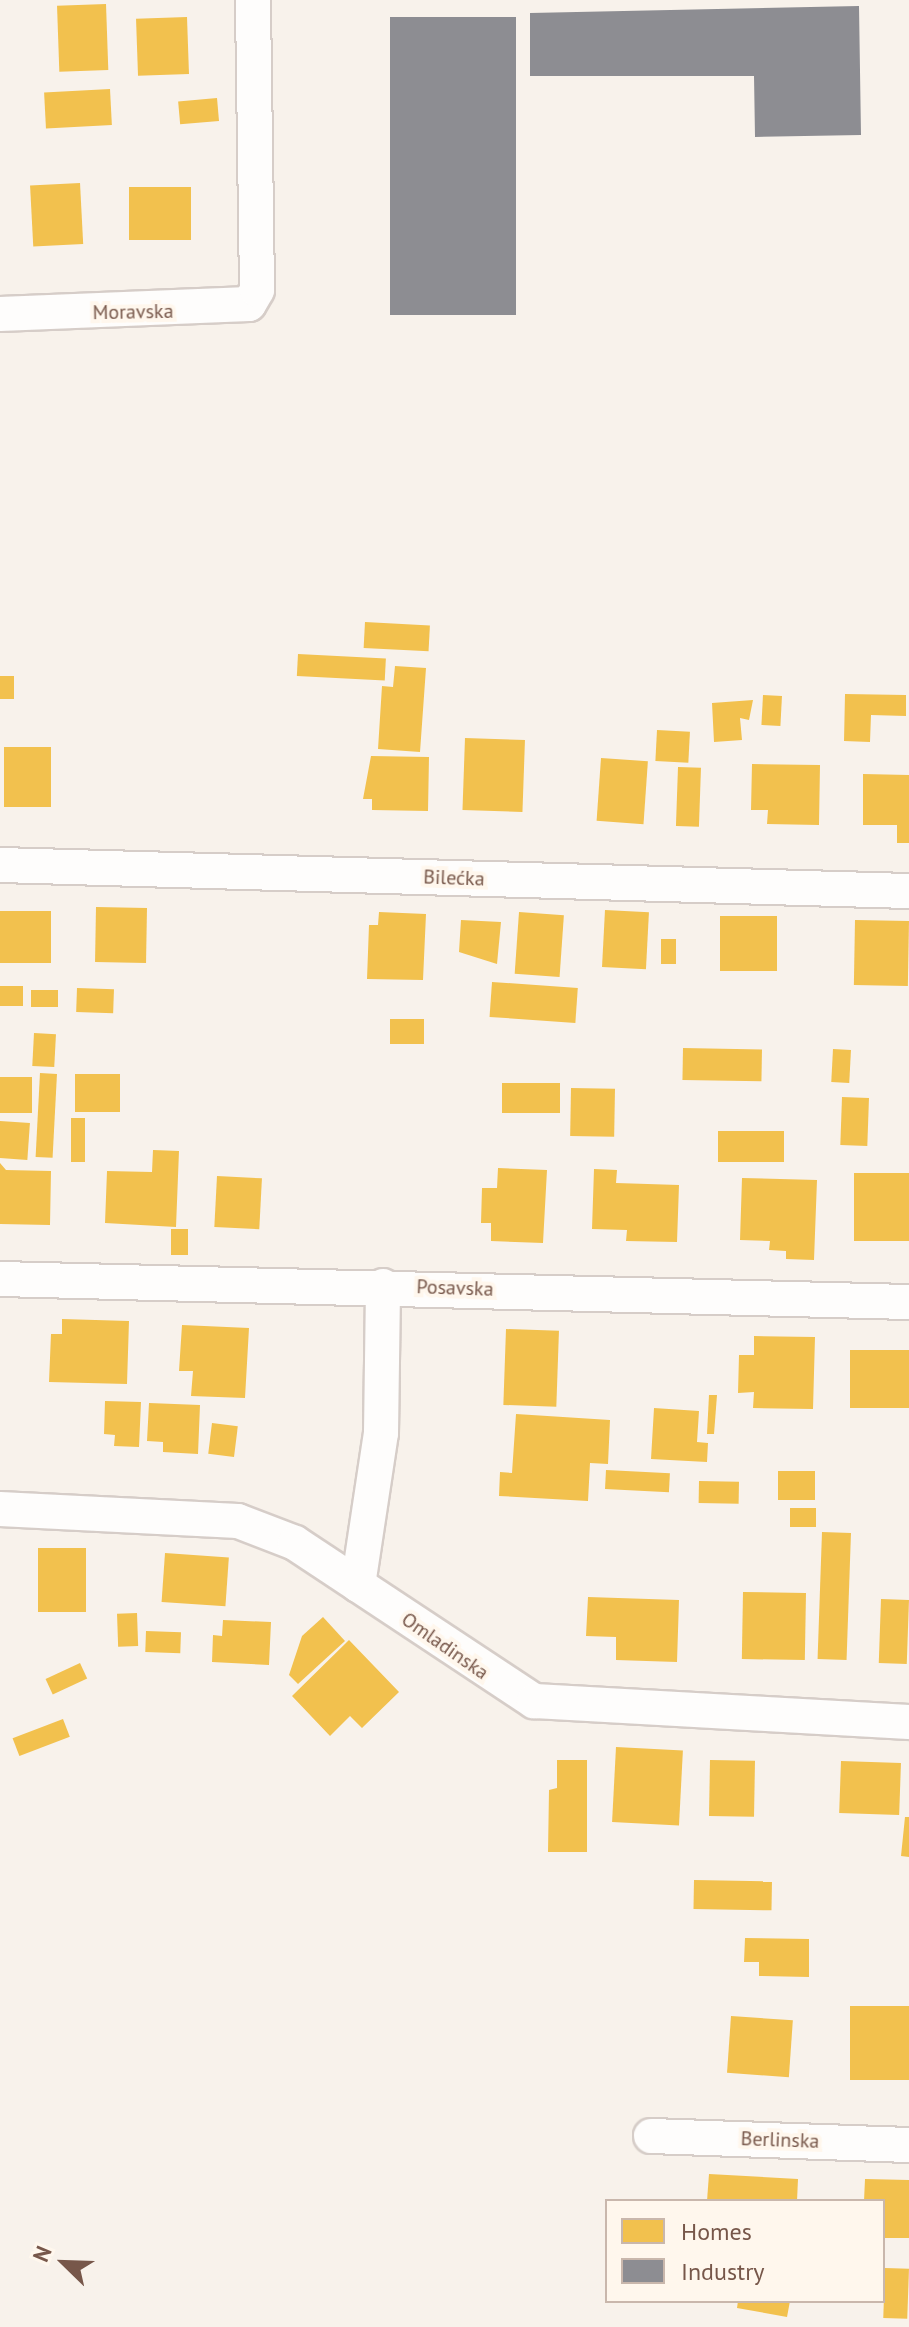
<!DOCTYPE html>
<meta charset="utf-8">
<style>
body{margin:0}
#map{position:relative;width:909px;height:2327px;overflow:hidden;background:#f8f2eb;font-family:"PT Sans",sans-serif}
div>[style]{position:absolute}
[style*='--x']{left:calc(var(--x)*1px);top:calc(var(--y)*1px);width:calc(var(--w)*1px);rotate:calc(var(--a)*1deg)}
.homes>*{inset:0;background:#f2c14e;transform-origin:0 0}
.industry>*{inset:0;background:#8d8d92;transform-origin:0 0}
.roads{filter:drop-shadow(2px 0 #d6cdc8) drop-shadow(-2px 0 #d6cdc8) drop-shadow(0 2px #d6cdc8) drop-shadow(0 -2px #d6cdc8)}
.minor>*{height:34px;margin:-17px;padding:0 17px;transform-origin:17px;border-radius:17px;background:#fefdfc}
span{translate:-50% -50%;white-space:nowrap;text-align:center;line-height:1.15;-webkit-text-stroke:8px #fff7ed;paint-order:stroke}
.street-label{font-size:20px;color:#77574a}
.legend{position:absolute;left:605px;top:2199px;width:280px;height:104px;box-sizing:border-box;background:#fff7ed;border:2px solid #c9b7ac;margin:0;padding:10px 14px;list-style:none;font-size:24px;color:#77574a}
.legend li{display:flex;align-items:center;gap:16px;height:40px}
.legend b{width:40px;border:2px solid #c9b7ac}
.north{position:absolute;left:24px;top:2223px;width:80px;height:80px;-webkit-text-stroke:6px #fff7ed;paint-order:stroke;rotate:293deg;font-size:22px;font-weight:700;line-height:32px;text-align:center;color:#77574a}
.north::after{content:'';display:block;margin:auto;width:28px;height:36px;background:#77574a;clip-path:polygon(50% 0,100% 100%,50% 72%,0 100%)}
</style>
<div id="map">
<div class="homes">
<i style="left:106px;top:4px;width:66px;height:49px;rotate:88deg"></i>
<i style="left:187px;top:17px;width:57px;height:51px;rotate:88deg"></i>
<i style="left:110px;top:89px;width:36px;height:66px;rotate:87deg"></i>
<i style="left:217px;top:98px;width:23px;height:39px;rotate:85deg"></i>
<i style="left:80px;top:183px;width:61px;height:50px;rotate:87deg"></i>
<i style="left:129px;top:187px;width:62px;height:53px"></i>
<i style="left:365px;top:622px;width:65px;height:26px;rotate:3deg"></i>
<i style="left:298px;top:654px;width:88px;height:22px;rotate:3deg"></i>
<i style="clip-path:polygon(395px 666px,426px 668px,420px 752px,378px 749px,382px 686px,393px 687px)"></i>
<i style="left:0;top:676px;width:14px;height:23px"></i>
<i style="clip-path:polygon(845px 694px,906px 695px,906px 716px,871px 715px,870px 742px,844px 741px)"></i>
<i style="left:763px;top:695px;width:19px;height:30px;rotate:3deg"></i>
<i style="clip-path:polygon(753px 700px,749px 720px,740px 718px,742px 740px,714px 742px,712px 703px)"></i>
<i style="left:657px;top:730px;width:33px;height:31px;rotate:3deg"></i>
<i style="left:465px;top:738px;width:60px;height:72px;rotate:2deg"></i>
<i style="left:4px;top:747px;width:47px;height:60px"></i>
<i style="clip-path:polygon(371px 756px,429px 757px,428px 811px,372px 810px,372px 799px,363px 799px)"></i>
<i style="left:601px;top:758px;width:47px;height:63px;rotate:4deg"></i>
<i style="clip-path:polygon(752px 764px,820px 765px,819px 825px,767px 824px,768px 810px,751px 810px)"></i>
<i style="left:678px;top:767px;width:23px;height:59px;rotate:2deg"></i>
<i style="clip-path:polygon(863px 774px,909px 775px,909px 843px,897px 843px,897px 825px,863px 825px)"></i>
<i style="left:96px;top:907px;width:51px;height:55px;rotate:1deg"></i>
<i style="left:605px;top:910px;width:44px;height:57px;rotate:3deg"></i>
<i style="left:0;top:911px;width:51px;height:52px"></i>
<i style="clip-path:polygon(379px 912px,426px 914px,423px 980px,367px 979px,369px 925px,378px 925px)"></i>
<i style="left:519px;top:912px;width:45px;height:62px;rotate:4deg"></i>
<i style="left:720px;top:916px;width:57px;height:55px"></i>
<i style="clip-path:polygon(461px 920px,501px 922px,497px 964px,459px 952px)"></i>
<i style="left:855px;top:920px;width:54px;height:65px;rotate:1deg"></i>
<i style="left:661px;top:939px;width:15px;height:25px"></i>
<i style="left:492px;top:982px;width:86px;height:35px;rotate:4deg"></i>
<i style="left:0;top:986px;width:23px;height:20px"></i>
<i style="left:77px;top:988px;width:37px;height:24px;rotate:2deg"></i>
<i style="left:31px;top:990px;width:27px;height:17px"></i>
<i style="left:424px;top:1019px;width:25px;height:34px;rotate:90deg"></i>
<i style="left:34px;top:1033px;width:22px;height:33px;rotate:3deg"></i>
<i style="left:683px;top:1048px;width:79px;height:32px;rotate:1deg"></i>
<i style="left:833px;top:1049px;width:18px;height:33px;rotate:3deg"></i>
<i style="left:40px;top:1073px;width:17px;height:84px;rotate:3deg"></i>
<i style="left:75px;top:1074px;width:45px;height:38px"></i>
<i style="left:0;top:1077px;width:32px;height:36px"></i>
<i style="left:502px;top:1083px;width:58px;height:30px"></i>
<i style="left:571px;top:1088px;width:44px;height:48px;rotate:1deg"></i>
<i style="left:842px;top:1097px;width:27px;height:48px;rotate:2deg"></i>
<i style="left:71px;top:1118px;width:14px;height:44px"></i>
<i style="left:0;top:1121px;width:30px;height:37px;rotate:4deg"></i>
<i style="left:784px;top:1131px;width:31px;height:66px;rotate:90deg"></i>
<i style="clip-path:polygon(153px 1150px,179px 1151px,176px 1227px,105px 1223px,107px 1171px,152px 1172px)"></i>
<i style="clip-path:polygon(0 1163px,6px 1170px,51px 1171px,50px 1225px,0 1224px)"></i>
<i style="clip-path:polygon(498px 1168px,547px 1170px,543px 1243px,491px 1241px,491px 1223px,481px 1223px,482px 1188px,497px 1188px)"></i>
<i style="clip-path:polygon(594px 1169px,617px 1170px,616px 1183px,679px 1185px,677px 1242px,626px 1241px,627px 1230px,592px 1229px)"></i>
<i style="left:854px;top:1173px;width:55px;height:68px"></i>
<i style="left:217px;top:1176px;width:45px;height:51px;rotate:3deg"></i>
<i style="clip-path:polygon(742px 1178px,817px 1180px,814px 1260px,786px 1259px,786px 1251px,769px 1250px,770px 1241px,740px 1240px)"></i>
<i style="left:171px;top:1229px;width:17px;height:26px"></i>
<i style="clip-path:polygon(62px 1319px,129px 1321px,127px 1384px,49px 1382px,51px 1334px,62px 1334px)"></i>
<i style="clip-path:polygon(182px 1325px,249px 1328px,245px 1398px,191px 1396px,193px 1371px,179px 1371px)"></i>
<i style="left:506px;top:1329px;width:53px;height:76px;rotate:2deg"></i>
<i style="clip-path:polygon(754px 1336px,815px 1337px,813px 1409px,753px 1408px,754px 1392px,738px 1393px,739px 1355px,754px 1355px)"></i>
<i style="left:850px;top:1350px;width:59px;height:58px"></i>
<i style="clip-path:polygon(709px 1395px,717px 1395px,714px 1434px,707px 1434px)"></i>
<i style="clip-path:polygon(105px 1401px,141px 1402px,139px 1447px,114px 1446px,115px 1435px,104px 1434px)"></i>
<i style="clip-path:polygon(149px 1403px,200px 1405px,198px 1454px,163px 1452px,163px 1442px,147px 1441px)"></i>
<i style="clip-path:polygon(654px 1408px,699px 1411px,697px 1442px,708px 1443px,707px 1462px,651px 1459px)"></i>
<i style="clip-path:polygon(516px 1414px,610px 1420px,608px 1464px,590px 1463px,588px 1501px,499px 1496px,500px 1472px,512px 1473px)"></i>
<i style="left:212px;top:1423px;width:26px;height:31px;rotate:7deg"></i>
<i style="left:606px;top:1470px;width:64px;height:19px;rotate:3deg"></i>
<i style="left:778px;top:1471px;width:37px;height:29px"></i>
<i style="left:699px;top:1481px;width:40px;height:22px;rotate:1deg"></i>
<i style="left:816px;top:1508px;width:19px;height:26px;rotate:90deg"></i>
<i style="left:822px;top:1532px;width:29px;height:127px;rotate:2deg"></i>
<i style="left:38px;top:1548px;width:48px;height:64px"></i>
<i style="left:165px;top:1553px;width:64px;height:49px;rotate:4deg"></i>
<i style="left:743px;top:1592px;width:63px;height:67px;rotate:1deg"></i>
<i style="clip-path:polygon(588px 1597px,679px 1600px,677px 1662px,616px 1660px,616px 1637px,586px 1636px)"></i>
<i style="left:881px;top:1599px;width:28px;height:64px;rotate:2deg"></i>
<i style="left:137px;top:1613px;width:33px;height:20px;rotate:88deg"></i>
<i style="clip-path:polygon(323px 1617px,345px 1641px,298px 1684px,289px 1675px,302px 1636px)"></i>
<i style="clip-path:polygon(223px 1620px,271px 1622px,269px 1665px,212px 1662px,213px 1635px,222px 1636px)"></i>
<i style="left:146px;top:1631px;width:35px;height:21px;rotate:2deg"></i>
<i style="clip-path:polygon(349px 1640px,399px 1692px,362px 1728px,350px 1716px,330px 1736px,292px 1696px)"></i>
<i style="left:80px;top:1663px;width:17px;height:38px;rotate:65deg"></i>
<i style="left:63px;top:1719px;width:19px;height:54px;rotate:69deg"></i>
<i style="left:616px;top:1747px;width:67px;height:75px;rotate:3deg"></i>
<i style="clip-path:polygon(557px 1760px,587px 1760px,587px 1852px,548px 1852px,549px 1790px,557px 1788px)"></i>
<i style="left:710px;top:1760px;width:45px;height:56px;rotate:1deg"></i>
<i style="left:841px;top:1761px;width:60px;height:52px;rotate:2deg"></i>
<i style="clip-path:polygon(905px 1817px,909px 1817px,909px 1857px,901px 1856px)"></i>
<i style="left:694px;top:1880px;width:78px;height:29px;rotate:1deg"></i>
<i style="clip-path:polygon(745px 1938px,809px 1939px,809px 1977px,759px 1976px,759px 1962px,744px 1962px)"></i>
<i style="left:909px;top:2006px;width:74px;height:59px;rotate:90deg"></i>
<i style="left:731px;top:2016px;width:62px;height:57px;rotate:4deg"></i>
<i style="clip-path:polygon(709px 2174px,798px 2179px,797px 2201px,707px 2201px)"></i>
<i style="clip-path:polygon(865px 2179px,909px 2180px,909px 2238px,883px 2238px,883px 2201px,864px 2201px)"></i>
<i style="left:885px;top:2268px;width:24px;height:50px;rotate:2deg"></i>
<i style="clip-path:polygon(738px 2301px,790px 2301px,787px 2317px,737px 2308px)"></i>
</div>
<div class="industry">
<i style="clip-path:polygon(859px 6px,861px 135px,755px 137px,754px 76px,530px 76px,530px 13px)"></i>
<i style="left:390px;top:17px;width:126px;height:298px"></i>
</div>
<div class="roads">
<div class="minor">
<i style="--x:0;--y:314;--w:249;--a:-2.3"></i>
<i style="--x:249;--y:304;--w:16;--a:-60"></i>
<i style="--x:257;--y:290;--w:290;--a:-90.8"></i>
<i style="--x:0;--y:865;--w:909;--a:1.64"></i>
<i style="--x:0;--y:1279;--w:909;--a:1.45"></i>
<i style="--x:0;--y:1509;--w:238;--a:2.9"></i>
<i style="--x:238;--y:1521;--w:61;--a:21.1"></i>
<i style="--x:295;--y:1543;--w:287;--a:33.5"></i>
<i style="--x:534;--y:1701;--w:376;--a:3.2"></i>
<i style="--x:358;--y:1585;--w:154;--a:-81.4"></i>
<i style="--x:381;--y:1433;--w:147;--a:-89.2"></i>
<i style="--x:651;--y:2136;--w:258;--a:2"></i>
</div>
</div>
<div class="street-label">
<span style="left:133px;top:312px;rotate:-1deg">Moravska</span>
<span style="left:454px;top:878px;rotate:2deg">Bilećka</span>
<span style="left:455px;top:1288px;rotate:2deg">Posavska</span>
<span style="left:445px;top:1646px;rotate:35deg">Omladinska</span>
<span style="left:780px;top:2140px;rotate:2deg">Berlinska</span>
</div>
<ul class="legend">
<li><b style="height:22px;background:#f2c14e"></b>Homes</li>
<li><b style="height:22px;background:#8d8d92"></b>Industry</li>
</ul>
<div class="north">N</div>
</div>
